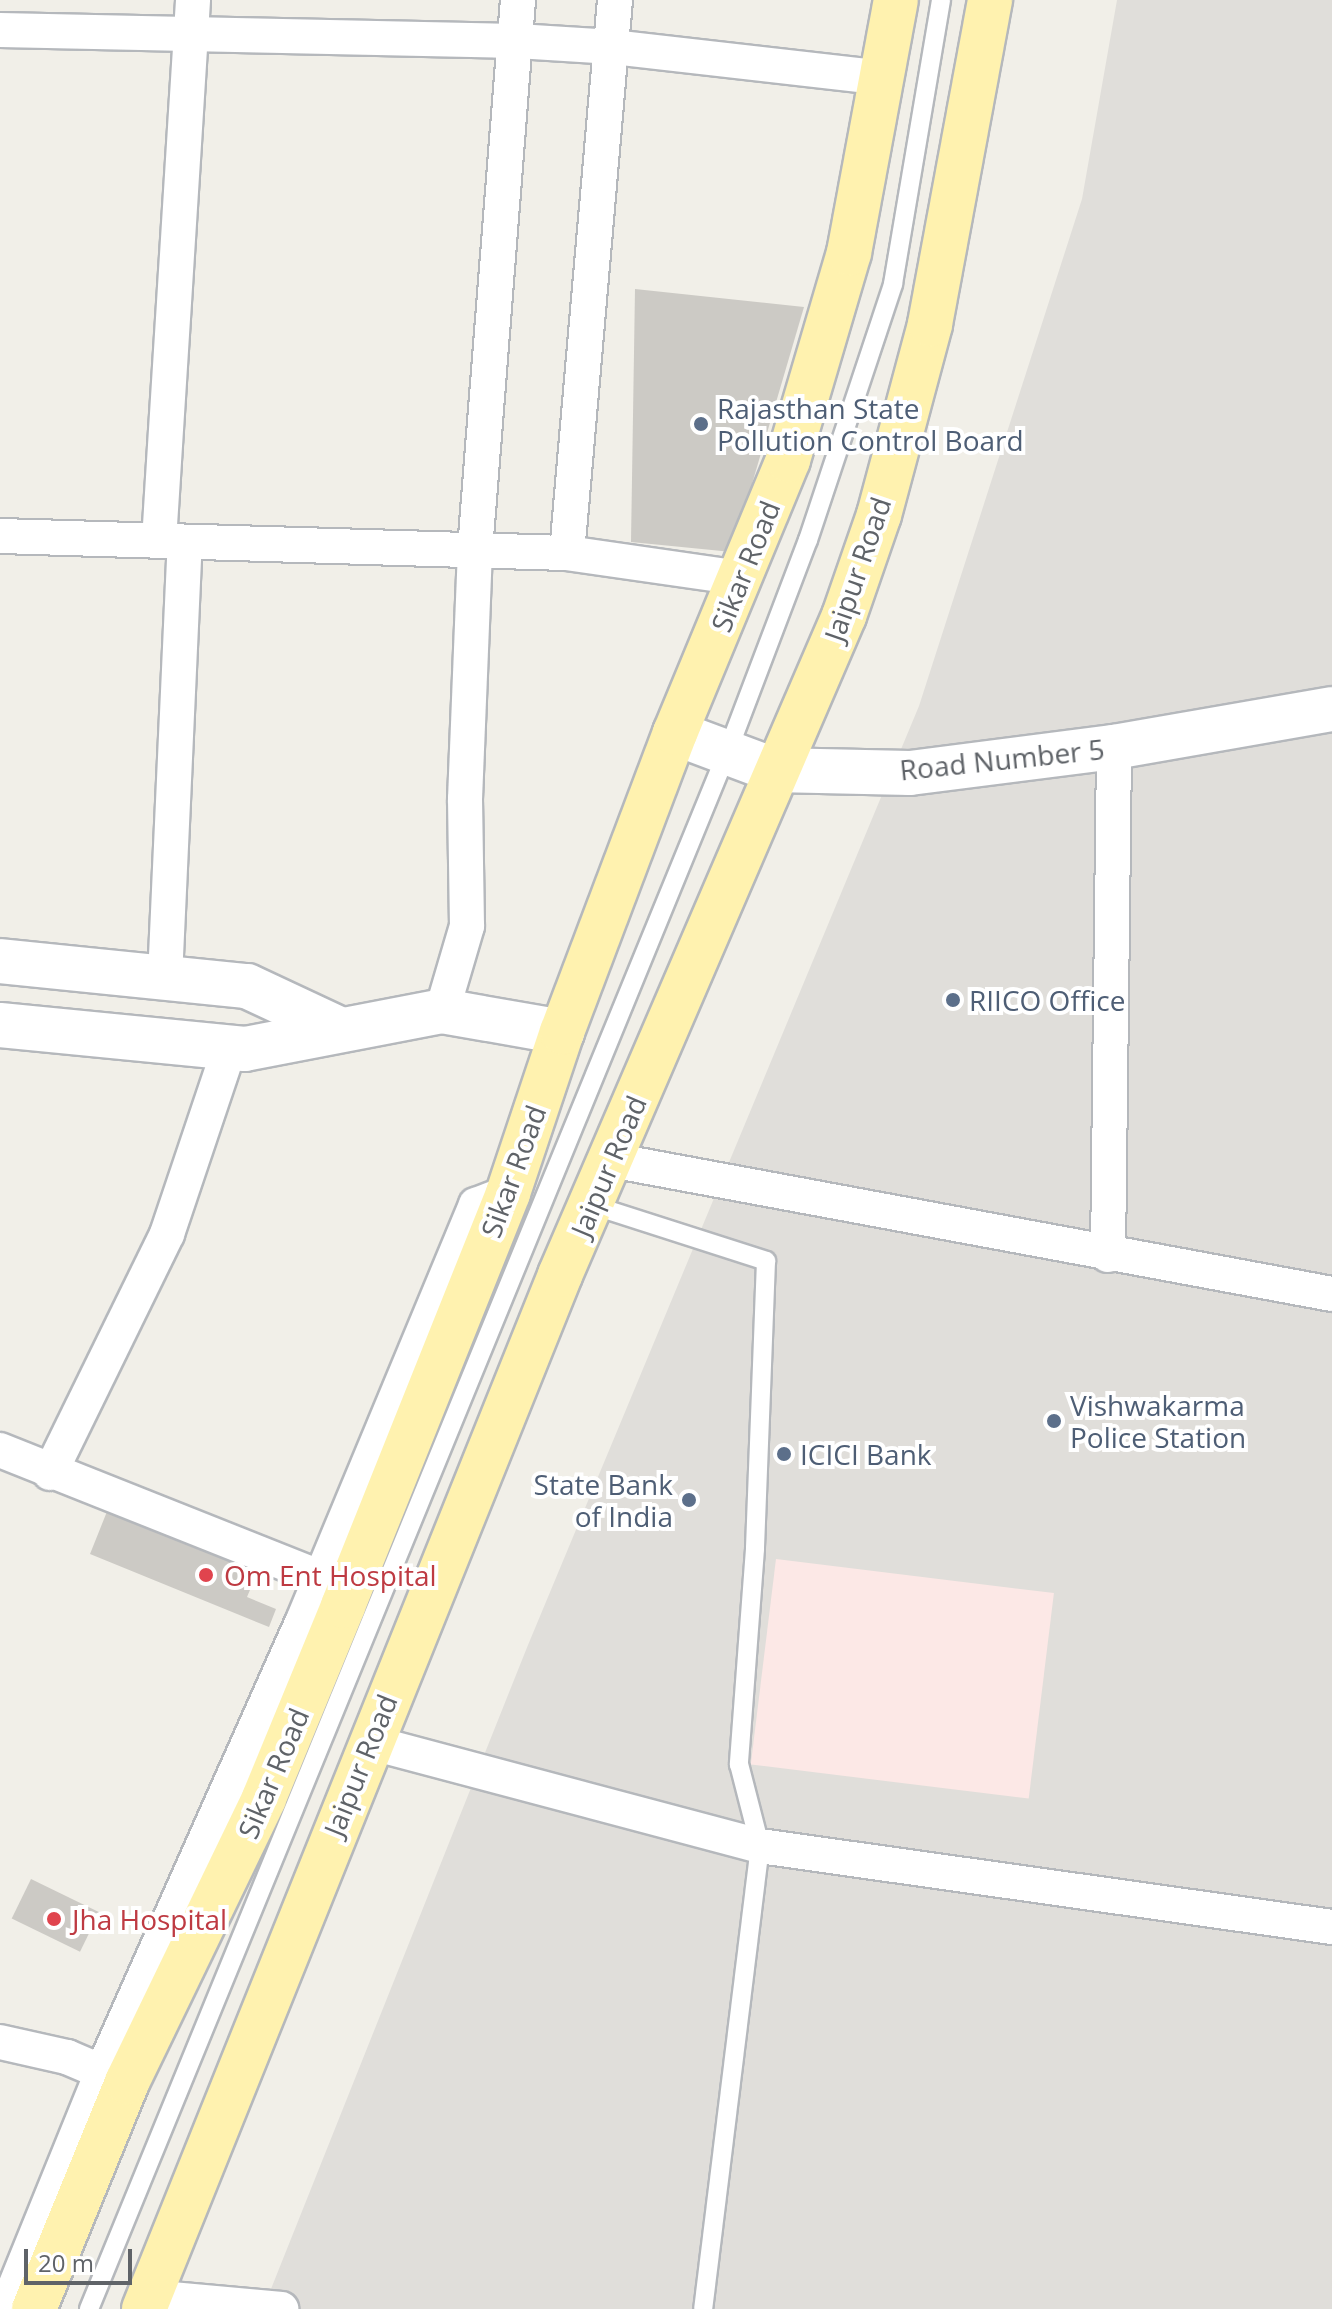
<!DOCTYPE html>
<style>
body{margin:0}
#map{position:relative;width:1332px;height:2309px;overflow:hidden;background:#f1efe8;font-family:"Open Sans",sans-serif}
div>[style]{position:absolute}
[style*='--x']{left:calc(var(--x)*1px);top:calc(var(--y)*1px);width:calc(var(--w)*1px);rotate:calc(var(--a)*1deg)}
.industrial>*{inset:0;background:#e0deda}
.medical>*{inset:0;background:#fce8e6;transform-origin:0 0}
.building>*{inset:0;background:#cccac5;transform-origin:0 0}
.roads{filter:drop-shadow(2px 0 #b5b8bc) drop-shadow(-2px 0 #b5b8bc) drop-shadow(0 2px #b5b8bc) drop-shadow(0 -2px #b5b8bc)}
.lane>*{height:18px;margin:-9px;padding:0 9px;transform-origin:9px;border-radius:9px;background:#fff}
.street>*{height:34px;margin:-17px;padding:0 17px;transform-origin:17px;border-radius:17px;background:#fff}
.secondary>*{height:44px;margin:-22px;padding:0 22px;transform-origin:22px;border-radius:22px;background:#fff}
.primary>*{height:44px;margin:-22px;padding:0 22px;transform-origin:22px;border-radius:22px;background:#fff2af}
.dots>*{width:22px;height:22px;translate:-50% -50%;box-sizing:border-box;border:4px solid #fff;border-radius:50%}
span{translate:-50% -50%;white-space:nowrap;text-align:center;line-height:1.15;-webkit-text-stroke:8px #fff;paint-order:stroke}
.service-label{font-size:28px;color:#4e5e75}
.left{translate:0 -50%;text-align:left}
.right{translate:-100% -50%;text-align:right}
.street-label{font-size:28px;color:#5f6368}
.health-label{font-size:28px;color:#be3a42}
.scale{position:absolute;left:24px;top:2249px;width:108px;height:36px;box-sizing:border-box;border:4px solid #5f6368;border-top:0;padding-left:10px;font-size:24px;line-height:28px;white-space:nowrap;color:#5f6368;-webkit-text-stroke:6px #fff;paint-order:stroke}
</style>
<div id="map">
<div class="industrial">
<i style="clip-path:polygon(1117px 0,1332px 0,1332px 2309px,263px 2309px,528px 1645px,919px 706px,1082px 199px)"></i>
</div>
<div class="medical">
<i style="left:776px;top:1559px;width:280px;height:207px;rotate:7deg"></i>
</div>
<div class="building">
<i style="clip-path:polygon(635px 289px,804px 307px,732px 552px,631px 542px)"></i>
<i style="clip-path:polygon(108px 1509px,258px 1571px,247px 1597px,276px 1609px,269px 1627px,90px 1554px)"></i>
<i style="left:31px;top:1879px;width:76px;height:44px;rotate:26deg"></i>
</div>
<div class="roads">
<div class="lane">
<i style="--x:592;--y:1205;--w:183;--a:17.8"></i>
<i style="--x:766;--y:1261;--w:288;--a:92.2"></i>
<i style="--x:755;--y:1549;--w:216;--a:94.3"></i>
<i style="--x:739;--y:1764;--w:85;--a:75.6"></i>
<i style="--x:760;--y:1846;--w:466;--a:97"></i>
<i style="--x:89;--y:2309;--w:1682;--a:-67.71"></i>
<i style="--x:727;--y:753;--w:228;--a:-69.2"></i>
<i style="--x:808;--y:540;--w:270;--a:-71.6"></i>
<i style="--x:893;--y:284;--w:288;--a:-80.4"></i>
</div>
<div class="street">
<i style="--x:0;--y:30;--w:517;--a:1.22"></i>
<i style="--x:517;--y:41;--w:96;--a:3.6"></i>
<i style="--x:613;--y:47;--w:273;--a:6.5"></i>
<i style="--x:0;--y:536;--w:567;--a:1.72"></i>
<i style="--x:567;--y:553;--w:176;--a:8.2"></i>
<i style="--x:159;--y:541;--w:542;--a:-86.4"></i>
<i style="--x:567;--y:553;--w:555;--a:-85.04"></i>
<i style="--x:165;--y:978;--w:436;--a:-87.4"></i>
<i style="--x:442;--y:1011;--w:89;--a:-73.6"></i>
<i style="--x:467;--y:926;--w:127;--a:-90.9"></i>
<i style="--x:465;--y:799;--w:249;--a:-87.7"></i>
<i style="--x:475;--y:550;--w:552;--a:-85.53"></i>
<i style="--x:611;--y:1160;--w:733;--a:10.53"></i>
<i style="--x:1108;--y:1255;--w:508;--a:-89.32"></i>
<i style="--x:0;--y:1450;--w:367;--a:21.7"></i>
<i style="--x:50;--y:1473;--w:266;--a:-63.9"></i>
<i style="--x:167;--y:1234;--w:197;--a:-71.4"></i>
<i style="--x:369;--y:1742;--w:405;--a:14.9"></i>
<i style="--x:760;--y:1846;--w:578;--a:8.06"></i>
<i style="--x:0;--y:2042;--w:69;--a:12.6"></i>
<i style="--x:67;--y:2057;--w:59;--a:23.1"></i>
<i style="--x:149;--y:2297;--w:133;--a:5.2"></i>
<i style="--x:6;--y:2309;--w:256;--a:-67.9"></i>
<i style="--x:102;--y:2072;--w:492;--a:-66"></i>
<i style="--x:302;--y:1623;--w:453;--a:-67.4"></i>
<i style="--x:476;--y:1205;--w:34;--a:-21"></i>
</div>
<div class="secondary">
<i style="--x:675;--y:733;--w:106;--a:20.5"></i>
<i style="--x:774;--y:770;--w:136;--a:1.3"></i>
<i style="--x:910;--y:773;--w:206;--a:-7.3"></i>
<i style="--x:1114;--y:747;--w:221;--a:-9.9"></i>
<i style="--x:0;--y:961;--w:248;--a:5.8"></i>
<i style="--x:247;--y:986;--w:99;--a:25"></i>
<i style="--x:0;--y:1025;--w:246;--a:5.6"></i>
<i style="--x:245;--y:1049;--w:201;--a:-10.9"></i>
<i style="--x:442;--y:1011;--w:122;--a:9.9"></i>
</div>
<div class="primary">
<i style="--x:34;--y:2309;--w:245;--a:-67.7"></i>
<i style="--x:127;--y:2082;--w:315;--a:-64.2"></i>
<i style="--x:264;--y:1798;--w:208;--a:-67.6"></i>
<i style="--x:343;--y:1606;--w:445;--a:-68.2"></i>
<i style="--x:508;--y:1193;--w:170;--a:-71.5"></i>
<i style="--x:562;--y:1032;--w:320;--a:-69.3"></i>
<i style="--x:675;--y:733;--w:295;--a:-67.5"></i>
<i style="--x:788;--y:460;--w:216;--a:-73.6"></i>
<i style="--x:849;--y:253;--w:257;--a:-79.5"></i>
<i style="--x:144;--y:2309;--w:1115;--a:-68.08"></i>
<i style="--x:560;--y:1275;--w:718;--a:-66.69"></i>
<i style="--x:844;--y:616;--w:107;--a:-70.9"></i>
<i style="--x:879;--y:515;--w:198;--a:-75"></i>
<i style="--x:930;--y:324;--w:330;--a:-79.5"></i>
</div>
</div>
<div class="dots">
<i style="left:701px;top:424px;background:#5c6f8a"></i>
<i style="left:953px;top:1000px;background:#5c6f8a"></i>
<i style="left:1054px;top:1421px;background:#5c6f8a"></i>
<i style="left:784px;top:1454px;background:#5c6f8a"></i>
<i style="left:689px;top:1500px;background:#5c6f8a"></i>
<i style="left:206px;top:1575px;background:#e0444e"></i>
<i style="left:54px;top:1919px;background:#e0444e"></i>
</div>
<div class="service-label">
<span class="left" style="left:717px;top:424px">Rajasthan State<br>Pollution Control Board</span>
<span class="left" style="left:969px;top:1000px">RIICO Office</span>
<span class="left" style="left:1070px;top:1421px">Vishwakarma<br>Police Station</span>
<span class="left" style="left:800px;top:1454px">ICICI Bank</span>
<span class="right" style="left:673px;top:1500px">State Bank<br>of India</span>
</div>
<div class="street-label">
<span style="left:745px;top:566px;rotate:-68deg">Sikar Road</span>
<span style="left:857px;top:569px;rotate:-71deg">Jaipur Road</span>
<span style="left:1002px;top:759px;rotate:-6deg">Road Number 5</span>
<span style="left:608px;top:1166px;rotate:-67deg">Jaipur Road</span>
<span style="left:513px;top:1171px;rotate:-70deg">Sikar Road</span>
<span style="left:360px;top:1765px;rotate:-68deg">Jaipur Road</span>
<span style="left:273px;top:1773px;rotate:-67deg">Sikar Road</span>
</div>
<div class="health-label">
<span class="left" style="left:224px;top:1575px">Om Ent Hospital</span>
<span class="left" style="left:72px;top:1919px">Jha Hospital</span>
</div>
<div class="scale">20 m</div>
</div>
